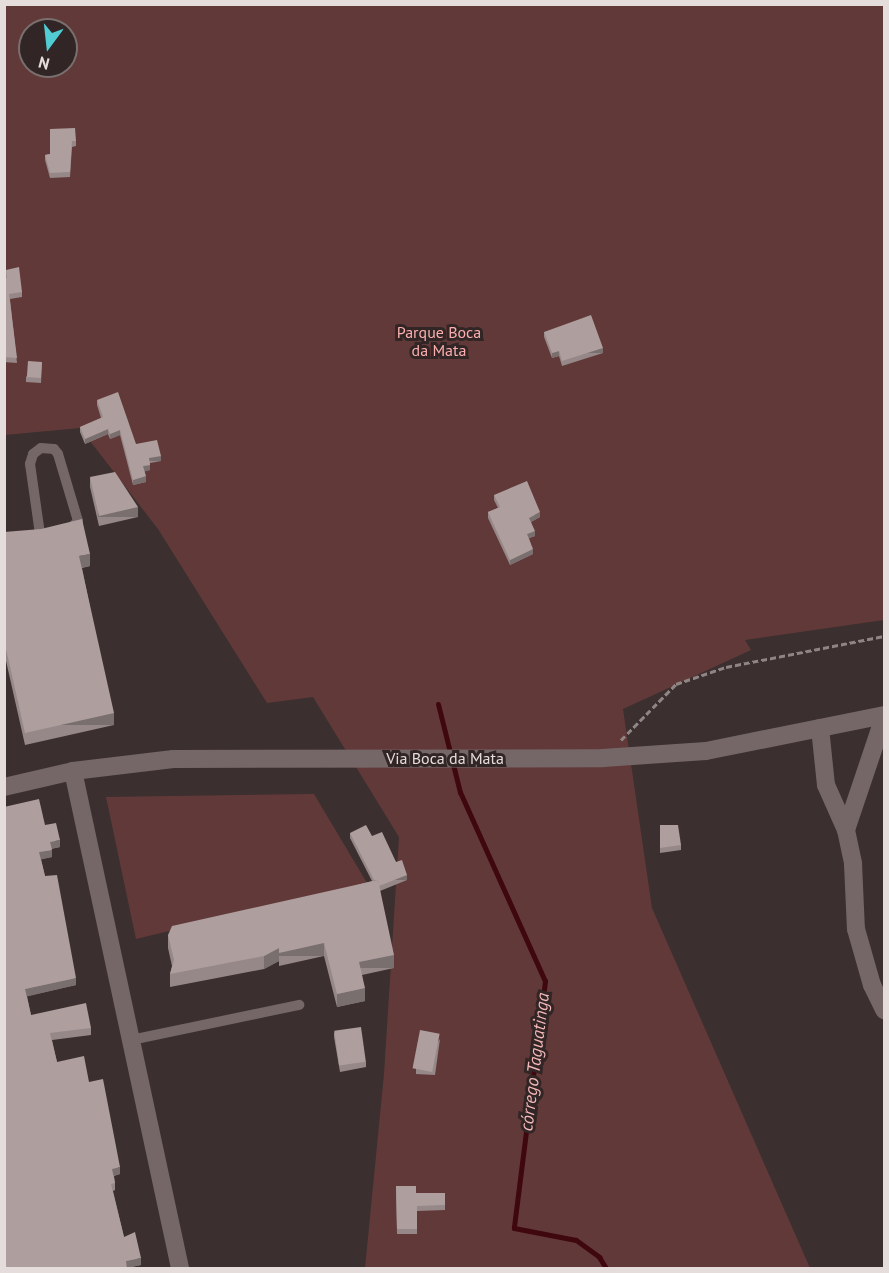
<!DOCTYPE html>
<meta charset="utf-8">
<style>
body{margin:0}
#map{position:relative;width:889px;height:1273px;overflow:hidden;background:#3b2f2f;font-family:"PT Sans",sans-serif}
div>[style]{position:absolute}
[style*='--x']{left:calc(var(--x)*1px);top:calc(var(--y)*1px);width:calc(var(--w)*1px);rotate:calc(var(--a)*1deg)}
.green>*{inset:0;background:#623939}
.stream>*{height:5px;margin:-2.5px;padding:0 2.5px;transform-origin:2.5px;border-radius:2.5px;background:#3f070e}
.path>*{height:3px;margin-top:-1.5px;transform-origin:0;background:repeating-linear-gradient(90deg,#8f8584 0 6px,transparent 0 9px)}
.service>*{height:10px;margin:-5px;padding:0 5px;transform-origin:5px;border-radius:5px;background:#756767}
.minor>*{height:18px;margin:-9px;padding:0 9px;transform-origin:9px;border-radius:9px;background:#756767}
.tertiary>*{height:18px;margin:-9px;padding:0 9px;transform-origin:9px;border-radius:9px;background:#756767}
.wall>*{inset:0;background:#968888}
.shaded-wall>*{inset:0;background:#7a6f6f;transform-origin:0 0}
.building>*{inset:0;background:#ae9e9e;transform-origin:0 0}
span{translate:-50% -50%;white-space:nowrap;text-align:center;line-height:1.15;-webkit-text-stroke:6px #312525;paint-order:stroke}
.park-label{font-size:16px;color:#fcaeae}
.street-label{font-size:16px;color:#e5dddc}
.water-label{font-size:18px;color:#f4b9b8;font-style:italic}
.frame{position:absolute;inset:0;border:6px solid #e5dddc;pointer-events:none}
.north{position:absolute;left:18px;top:18px;width:60px;height:60px;box-sizing:border-box;background:#312525;border:2px solid #796f6e;border-radius:50%;rotate:195deg;font-size:16px;font-weight:700;line-height:24px;text-align:center;color:#e5dddc}
.north::after{content:'';display:block;margin:auto;width:21px;height:27px;background:#51ccd2;clip-path:polygon(50% 0,100% 100%,50% 72%,0 100%)}
</style>
<div id="map">
<div class="green">
<i style="clip-path:polygon(evenodd,5px 5px,884px 5px,884px 620px,745px 640px,751px 650px,623px 709px,652px 908px,810px 1268px,365px 1268px,384px 1074px,399px 837px,313px 697px,267px 703px,158px 529px,80px 428px,5px 435px,5px 5px,30px 30px,66px 30px,66px 66px,30px 66px,30px 30px)"></i>
<i style="clip-path:polygon(314px 794px,367px 883px,136px 939px,106px 797px)"></i>
</div>
<div class="stream">
<i style="--x:438;--y:704;--w:91;--a:76"></i>
<i style="--x:460;--y:792;--w:207;--a:65.8"></i>
<i style="--x:545;--y:981;--w:249;--a:97.2"></i>
<i style="--x:514;--y:1228;--w:63;--a:11"></i>
<i style="--x:576;--y:1240;--w:29;--a:36"></i>
<i style="--x:599;--y:1257;--w:13;--a:58"></i>
</div>
<div class="path">
<i style="--x:621;--y:740;--w:78;--a:-45.5"></i>
<i style="--x:676;--y:684;--w:53;--a:-18.8"></i>
<i style="--x:726;--y:667;--w:161;--a:-11.1"></i>
</div>
<div class="service">
<i style="--x:40;--y:534;--w:71;--a:-98.1"></i>
<i style="--x:30;--y:464;--w:10;--a:-73"></i>
<i style="--x:33;--y:454;--w:10;--a:-37"></i>
<i style="--x:41;--y:448;--w:13;--a:4"></i>
<i style="--x:54;--y:449;--w:6;--a:51"></i>
<i style="--x:58;--y:454;--w:70;--a:73.4"></i>
<i style="--x:78;--y:521;--w:10;--a:135"></i>
<i style="--x:131;--y:1040;--w:172;--a:-11.8"></i>
</div>
<div class="minor">
<i style="--x:820;--y:728;--w:57;--a:84"></i>
<i style="--x:826;--y:785;--w:49;--a:66"></i>
<i style="--x:846;--y:830;--w:35;--a:78"></i>
<i style="--x:853;--y:864;--w:65;--a:87.4"></i>
<i style="--x:856;--y:929;--w:58;--a:74.1"></i>
<i style="--x:872;--y:985;--w:28;--a:64"></i>
<i style="--x:846;--y:830;--w:119;--a:-71.4"></i>
</div>
<div class="tertiary">
<i style="--x:73;--y:771;--w:508;--a:77.85"></i>
<i style="--x:4;--y:787;--w:71;--a:-13.1"></i>
<i style="--x:73;--y:771;--w:101;--a:-6.8"></i>
<i style="--x:173;--y:759;--w:430;--a:-0.1"></i>
<i style="--x:603;--y:758;--w:103;--a:-3.9"></i>
<i style="--x:706;--y:751;--w:182;--a:-11.4"></i>
</div>
<div class="wall">
<i style="clip-path:polygon(50px 129px,76px 141px,76px 146px,72px 147px,70px 177px,50px 178px,45px 160px,45px 155px,50px 154px)"></i>
<i style="clip-path:polygon(6px 270px,22px 292px,22px 297px,10px 299px,17px 363px,4px 362px,4px 279px,6px 278px)"></i>
<i style="clip-path:polygon(544px 332px,603px 353px,562px 366px,559px 356px,552px 358px,544px 337px)"></i>
<i style="clip-path:polygon(42px 362px,41px 383px,26px 382px,26px 377px)"></i>
<i style="clip-path:polygon(97px 400px,136px 444px,161px 461px,150px 463px,150px 470px,144px 471px,146px 482px,133px 485px,120px 435px,110px 439px,108px 434px,85px 444px,80px 432px,80px 427px,101px 418px,97px 405px)"></i>
<i style="clip-path:polygon(90px 477px,138px 517px,99px 526px,90px 487px)"></i>
<i style="clip-path:polygon(494px 495px,540px 517px,531px 522px,535px 536px,529px 538px,533px 554px,510px 565px,488px 518px,488px 512px,498px 508px,494px 500px)"></i>
<i style="clip-path:polygon(4px 532px,90px 566px,82px 568px,114px 725px,25px 745px,4px 652px)"></i>
<i style="clip-path:polygon(4px 807px,45px 825px,60px 847px,51px 849px,52px 857px,41px 859px,45px 876px,76px 985px,27px 996px,31px 1015px,91px 1028px,91px 1035px,52px 1040px,57px 1062px,89px 1082px,120px 1174px,114px 1176px,115px 1183px,115px 1190px,113px 1191px,124px 1237px,141px 1265px,127px 1268px,4px 1269px)"></i>
<i style="clip-path:polygon(660px 825px,681px 845px,681px 850px,660px 853px)"></i>
<i style="clip-path:polygon(350px 833px,372px 836px,396px 862px,407px 880px,380px 891px,394px 968px,362px 975px,365px 1001px,337px 1007px,324px 956px,279px 966px,279px 961px,264px 969px,170px 987px,170px 974px,172px 966px,168px 948px,168px 935px,372px 881px,350px 838px)"></i>
<i style="clip-path:polygon(334px 1032px,366px 1062px,366px 1067px,340px 1072px,334px 1037px)"></i>
<i style="clip-path:polygon(440px 1039px,435px 1075px,416px 1074px,416px 1069px)"></i>
<i style="clip-path:polygon(396px 1186px,416px 1193px,445px 1193px,445px 1210px,417px 1211px,417px 1234px,397px 1234px)"></i>
</div>
<div class="shaded-wall">
<i style="left:603px;top:348px;width:5px;height:43px;rotate:90deg"></i>
<i style="clip-path:polygon(559px 351px,559px 356px,552px 358px,552px 353px)"></i>
<i style="clip-path:polygon(108px 429px,108px 434px,85px 444px,85px 439px)"></i>
<i style="clip-path:polygon(120px 430px,120px 435px,110px 439px,110px 434px)"></i>
<i style="left:161px;top:456px;width:5px;height:12px;rotate:90deg"></i>
<i style="clip-path:polygon(150px 465px,150px 470px,143px 472px,143px 466px)"></i>
<i style="clip-path:polygon(146px 476px,146px 482px,133px 485px,133px 480px)"></i>
<i style="left:138px;top:507px;width:10px;height:40px;rotate:90deg"></i>
<i style="clip-path:polygon(540px 512px,540px 517px,529px 523px,529px 518px)"></i>
<i style="clip-path:polygon(535px 531px,535px 536px,527px 539px,527px 534px)"></i>
<i style="clip-path:polygon(533px 549px,533px 554px,510px 565px,510px 560px)"></i>
<i style="clip-path:polygon(90px 554px,90px 566px,79px 568px,79px 556px)"></i>
<i style="left:114px;top:713px;width:12px;height:91px;rotate:90deg"></i>
<i style="clip-path:polygon(60px 840px,60px 847px,50px 849px,50px 842px)"></i>
<i style="clip-path:polygon(52px 850px,52px 857px,39px 860px,39px 852px)"></i>
<i style="left:407px;top:875px;width:5px;height:32px;rotate:90deg"></i>
<i style="left:324px;top:943px;width:13px;height:46px;rotate:90deg"></i>
<i style="clip-path:polygon(279px 948px,279px 961px,264px 969px,264px 956px)"></i>
<i style="left:394px;top:955px;width:13px;height:36px;rotate:90deg"></i>
<i style="clip-path:polygon(76px 978px,76px 985px,25px 997px,25px 989px)"></i>
<i style="clip-path:polygon(365px 988px,365px 1001px,337px 1007px,337px 994px)"></i>
<i style="clip-path:polygon(120px 1167px,120px 1174px,112px 1176px,112px 1169px)"></i>
<i style="clip-path:polygon(141px 1258px,141px 1265px,126px 1268px,126px 1261px)"></i>
</div>
<div class="building">
<i style="clip-path:polygon(75px 128px,76px 141px,72px 141px,70px 172px,50px 173px,45px 155px,50px 154px,50px 129px)"></i>
<i style="clip-path:polygon(19px 267px,22px 292px,9px 294px,17px 358px,4px 357px,4px 278px,7px 278px,6px 270px)"></i>
<i style="clip-path:polygon(591px 315px,603px 348px,562px 361px,559px 351px,552px 353px,544px 332px)"></i>
<i style="left:28px;top:361px;width:14px;height:16px;rotate:4deg"></i>
<i style="clip-path:polygon(118px 392px,136px 444px,157px 440px,161px 456px,149px 458px,150px 465px,143px 466px,146px 476px,133px 480px,120px 430px,110px 434px,108px 429px,85px 439px,80px 427px,103px 417px,97px 400px)"></i>
<i style="clip-path:polygon(115px 472px,138px 507px,99px 516px,90px 477px)"></i>
<i style="clip-path:polygon(527px 481px,540px 512px,529px 518px,535px 531px,527px 534px,533px 549px,510px 560px,488px 512px,500px 507px,494px 495px)"></i>
<i style="clip-path:polygon(82px 519px,90px 554px,79px 556px,114px 713px,25px 733px,4px 640px,4px 532px,41px 529px)"></i>
<i style="clip-path:polygon(39px 799px,45px 825px,56px 823px,60px 840px,50px 842px,52px 850px,39px 852px,45px 876px,57px 875px,76px 978px,25px 989px,31px 1015px,86px 1003px,91px 1028px,50px 1033px,57px 1062px,84px 1056px,89px 1082px,103px 1079px,120px 1167px,112px 1169px,115px 1183px,111px 1184px,124px 1237px,135px 1232px,141px 1258px,126px 1261px,127px 1269px,4px 1269px,4px 807px)"></i>
<i style="clip-path:polygon(366px 825px,372px 836px,382px 832px,396px 862px,402px 860px,407px 875px,379px 886px,378px 880px,374px 880px,350px 833px)"></i>
<i style="clip-path:polygon(660px 825px,678px 825px,681px 845px,660px 848px)"></i>
<i style="clip-path:polygon(378px 880px,394px 955px,359px 962px,365px 988px,337px 994px,324px 943px,279px 953px,279px 948px,264px 956px,170px 974px,174px 960px,168px 935px,172px 926px)"></i>
<i style="left:361px;top:1027px;width:35px;height:27px;rotate:82deg"></i>
<i style="left:420px;top:1030px;width:20px;height:39px;rotate:11deg"></i>
<i style="clip-path:polygon(396px 1186px,416px 1186px,416px 1193px,445px 1193px,445px 1205px,417px 1206px,417px 1229px,397px 1229px)"></i>
</div>
<div class="park-label">
<span style="left:439px;top:341px">Parque Boca<br>da Mata</span>
</div>
<div class="street-label">
<span style="left:445px;top:758px">Via Boca da Mata</span>
</div>
<div class="water-label">
<span style="left:535px;top:1062px;rotate:-83deg">córrego Taguatinga</span>
</div>
<div class="frame"></div>
<div class="north">N</div>
</div>
